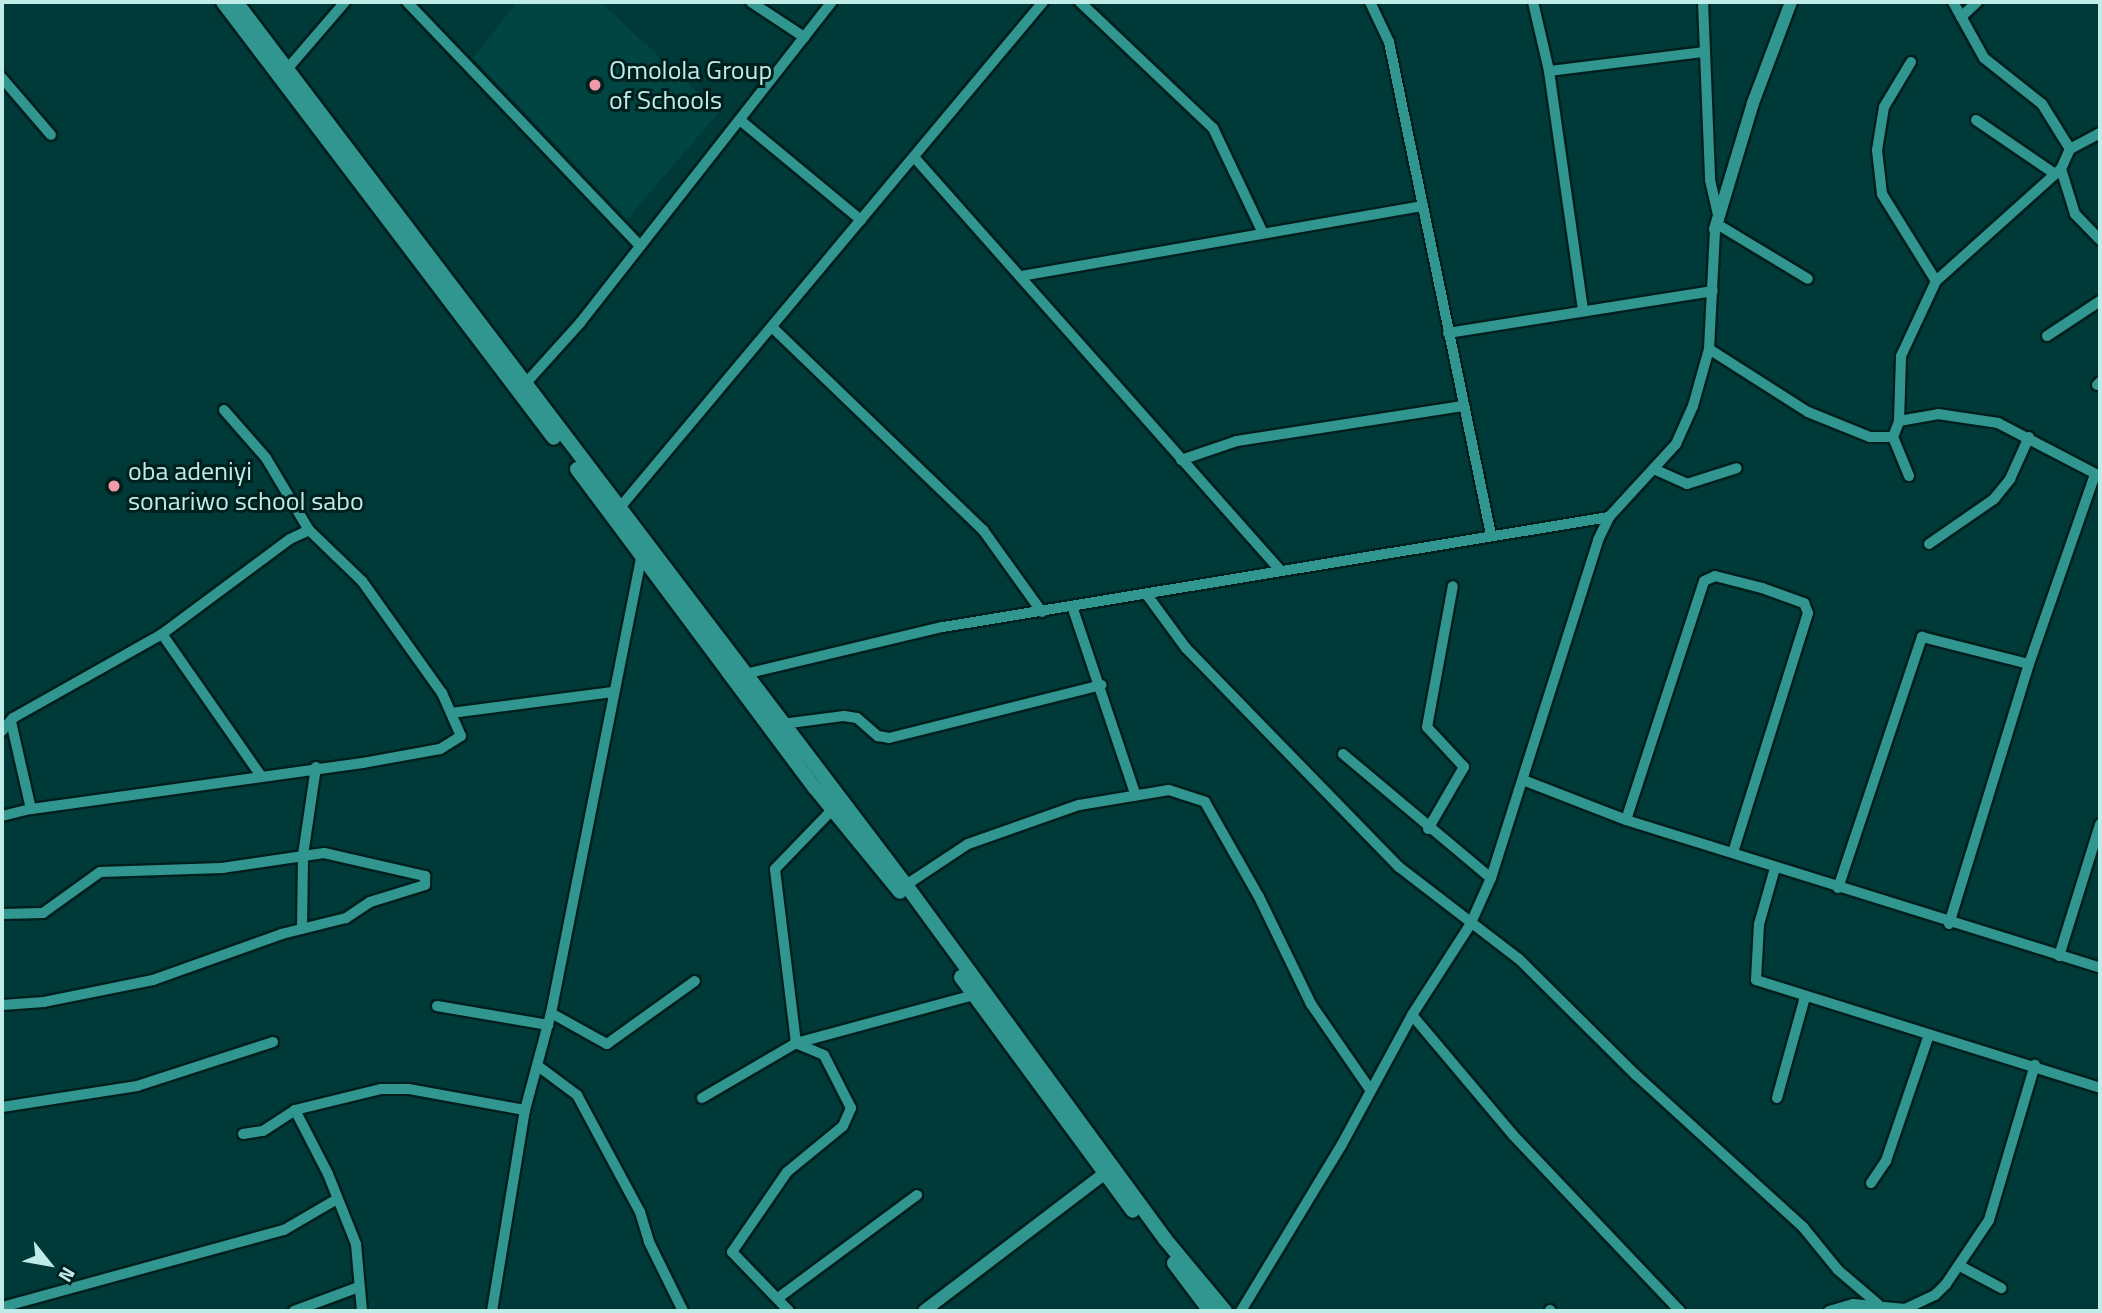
<!DOCTYPE html>
<style>
body{margin:0}
#map{position:relative;width:2102px;height:1313px;overflow:hidden;background:#003a38;font-family:"Titillium Web",sans-serif}
div>[style]{position:absolute}
[style*='--x']{left:calc(var(--x)*1px);top:calc(var(--y)*1px);width:calc(var(--w)*1px);rotate:calc(var(--a)*1deg)}
.built>*{inset:0;background:#014542}
.roads{filter:drop-shadow(2px 0 #011f1d) drop-shadow(-2px 0 #011f1d) drop-shadow(0 2px #011f1d) drop-shadow(0 -2px #011f1d)}
.minor>*{height:10px;margin:-5px;padding:0 5px;transform-origin:5px;border-radius:5px;background:#329690}
.tertiary>*{height:12px;margin:-6px;padding:0 6px;transform-origin:6px;border-radius:6px;background:#329690}
.secondary>*{height:14px;margin:-7px;padding:0 7px;transform-origin:7px;border-radius:7px;background:#329690}
.dots>*{width:19px;height:19px;translate:-50% -50%;box-sizing:border-box;border:4px solid #011f1d;border-radius:50%}
span{translate:-50% -50%;white-space:nowrap;text-align:center;line-height:1.15;-webkit-text-stroke:6px #011f1d;paint-order:stroke}
.poi-label{font-size:26px;color:#c0ece8}
.left{translate:0 -50%;text-align:left}
.frame{position:absolute;inset:0;border:4px solid #c0ece8;pointer-events:none}
.north{position:absolute;left:14px;top:1229px;width:70px;height:70px;-webkit-text-stroke:5px #011f1d;paint-order:stroke;rotate:121deg;font-size:19px;font-weight:700;line-height:28px;text-align:center;color:#c0ece8}
.north::after{content:'';display:block;margin:auto;width:24px;height:32px;background:#c0ece8;clip-path:polygon(50% 0,100% 100%,50% 72%,0 100%)}
</style>
<div id="map">
<div class="built">
<i style="clip-path:polygon(517px 2px,600px 2px,719px 112px,627px 219px,473px 58px)"></i>
</div>
<div class="roads">
<div class="minor">
<i style="--x:407;--y:2;--w:337;--a:46.3"></i>
<i style="--x:751;--y:2;--w:64;--a:33.4"></i>
<i style="--x:1080;--y:2;--w:183;--a:43.5"></i>
<i style="--x:1213;--y:128;--w:114;--a:64.6"></i>
<i style="--x:1370;--y:2;--w:44;--a:64.6"></i>
<i style="--x:1389;--y:42;--w:503;--a:78.31"></i>
<i style="--x:1533;--y:2;--w:71;--a:76.9"></i>
<i style="--x:1549;--y:71;--w:240;--a:81.9"></i>
<i style="--x:1703;--y:2;--w:178;--a:87.7"></i>
<i style="--x:1710;--y:180;--w:36;--a:77"></i>
<i style="--x:1953;--y:2;--w:64;--a:61"></i>
<i style="--x:1984;--y:58;--w:74;--a:38.4"></i>
<i style="--x:2042;--y:104;--w:53;--a:58.1"></i>
<i style="--x:1961;--y:17;--w:22;--a:-43"></i>
<i style="--x:1911;--y:62;--w:52;--a:121"></i>
<i style="--x:1884;--y:107;--w:44;--a:99.2"></i>
<i style="--x:1877;--y:150;--w:44;--a:83.5"></i>
<i style="--x:1882;--y:194;--w:102;--a:58.2"></i>
<i style="--x:289;--y:67;--w:86;--a:-49.3"></i>
<i style="--x:1549;--y:71;--w:156;--a:-7"></i>
<i style="--x:2;--y:78;--w:75;--a:49.3"></i>
<i style="--x:740;--y:120;--w:157;--a:39.6"></i>
<i style="--x:1976;--y:120;--w:96;--a:34.4"></i>
<i style="--x:914;--y:157;--w:552;--a:48.45"></i>
<i style="--x:2061;--y:169;--w:47;--a:72.7"></i>
<i style="--x:2075;--y:214;--w:36;--a:46"></i>
<i style="--x:1717;--y:224;--w:106;--a:31.1"></i>
<i style="--x:1021;--y:276;--w:406;--a:-9.9"></i>
<i style="--x:772;--y:327;--w:293;--a:43.9"></i>
<i style="--x:983;--y:530;--w:101;--a:54.3"></i>
<i style="--x:1448;--y:333;--w:268;--a:-9"></i>
<i style="--x:2047;--y:336;--w:64;--a:-33.4"></i>
<i style="--x:1709;--y:349;--w:117;--a:32.5"></i>
<i style="--x:1808;--y:412;--w:67;--a:22"></i>
<i style="--x:1870;--y:437;--w:23;--a:0"></i>
<i style="--x:526;--y:383;--w:81;--a:-48"></i>
<i style="--x:580;--y:323;--w:408;--a:-51.9"></i>
<i style="--x:2097;--y:385;--w:4;--a:-45"></i>
<i style="--x:224;--y:410;--w:64;--a:48.8"></i>
<i style="--x:266;--y:458;--w:84;--a:59.2"></i>
<i style="--x:1899;--y:421;--w:40;--a:-10"></i>
<i style="--x:1938;--y:414;--w:61;--a:8.5"></i>
<i style="--x:1998;--y:423;--w:115;--a:27.5"></i>
<i style="--x:1181;--y:460;--w:59;--a:-18.7"></i>
<i style="--x:1237;--y:441;--w:230;--a:-8.8"></i>
<i style="--x:1656;--y:470;--w:34;--a:24"></i>
<i style="--x:1687;--y:484;--w:52;--a:-17.7"></i>
<i style="--x:1909;--y:476;--w:42;--a:-112.3"></i>
<i style="--x:1893;--y:437;--w:17;--a:-69"></i>
<i style="--x:1899;--y:421;--w:65;--a:-88.2"></i>
<i style="--x:1901;--y:356;--w:83;--a:-65"></i>
<i style="--x:1936;--y:281;--w:168;--a:-41.9"></i>
<i style="--x:2061;--y:169;--w:22;--a:-66"></i>
<i style="--x:2070;--y:149;--w:34;--a:-28"></i>
<i style="--x:617;--y:511;--w:664;--a:-50.07"></i>
<i style="--x:1929;--y:544;--w:79;--a:-34.7"></i>
<i style="--x:1994;--y:499;--w:26;--a:-51"></i>
<i style="--x:2010;--y:479;--w:46;--a:-65.7"></i>
<i style="--x:1147;--y:595;--w:66;--a:53.7"></i>
<i style="--x:1186;--y:648;--w:305;--a:45.8"></i>
<i style="--x:1399;--y:867;--w:151;--a:37.5"></i>
<i style="--x:1519;--y:959;--w:165;--a:44.8"></i>
<i style="--x:1636;--y:1075;--w:226;--a:42.3"></i>
<i style="--x:1803;--y:1227;--w:55;--a:50.9"></i>
<i style="--x:1838;--y:1270;--w:52;--a:40.4"></i>
<i style="--x:1072;--y:606;--w:200;--a:71.4"></i>
<i style="--x:162;--y:634;--w:173;--a:55.1"></i>
<i style="--x:745;--y:674;--w:204;--a:-13.4"></i>
<i style="--x:943;--y:627;--w:675;--a:-9.38"></i>
<i style="--x:451;--y:713;--w:163;--a:-7.4"></i>
<i style="--x:782;--y:724;--w:63;--a:-7.4"></i>
<i style="--x:844;--y:716;--w:13;--a:9"></i>
<i style="--x:857;--y:718;--w:28;--a:41"></i>
<i style="--x:878;--y:736;--w:11;--a:10"></i>
<i style="--x:889;--y:738;--w:219;--a:-14"></i>
<i style="--x:2;--y:731;--w:17;--a:-50"></i>
<i style="--x:13;--y:718;--w:171;--a:-29.4"></i>
<i style="--x:162;--y:634;--w:159;--a:-36.6"></i>
<i style="--x:290;--y:539;--w:21;--a:-25"></i>
<i style="--x:309;--y:530;--w:74;--a:43.9"></i>
<i style="--x:362;--y:581;--w:138;--a:54.5"></i>
<i style="--x:442;--y:693;--w:47;--a:66.2"></i>
<i style="--x:461;--y:736;--w:25;--a:148"></i>
<i style="--x:440;--y:749;--w:78;--a:169.7"></i>
<i style="--x:363;--y:763;--w:335;--a:172.1"></i>
<i style="--x:31;--y:809;--w:89;--a:-102.9"></i>
<i style="--x:1343;--y:754;--w:193;--a:40"></i>
<i style="--x:1523;--y:780;--w:110;--a:21.2"></i>
<i style="--x:1626;--y:820;--w:497;--a:17.3"></i>
<i style="--x:2;--y:816;--w:30;--a:-14"></i>
<i style="--x:1626;--y:820;--w:251;--a:-71.9"></i>
<i style="--x:1704;--y:581;--w:12;--a:-24"></i>
<i style="--x:1715;--y:576;--w:49;--a:14.3"></i>
<i style="--x:1762;--y:588;--w:45;--a:19.7"></i>
<i style="--x:1804;--y:603;--w:11;--a:68"></i>
<i style="--x:1808;--y:613;--w:251;--a:107.4"></i>
<i style="--x:1428;--y:829;--w:72;--a:-59.9"></i>
<i style="--x:1464;--y:767;--w:54;--a:-132.8"></i>
<i style="--x:1427;--y:727;--w:143;--a:-79.6"></i>
<i style="--x:1775;--y:868;--w:58;--a:105.9"></i>
<i style="--x:1759;--y:924;--w:56;--a:93.1"></i>
<i style="--x:1756;--y:980;--w:361;--a:17.4"></i>
<i style="--x:906;--y:885;--w:74;--a:-33.5"></i>
<i style="--x:968;--y:844;--w:118;--a:-19.4"></i>
<i style="--x:1079;--y:805;--w:91;--a:-9.5"></i>
<i style="--x:1169;--y:790;--w:38;--a:18"></i>
<i style="--x:1205;--y:802;--w:109;--a:60.4"></i>
<i style="--x:1259;--y:897;--w:119;--a:64.1"></i>
<i style="--x:1311;--y:1004;--w:102;--a:55.4"></i>
<i style="--x:1838;--y:888;--w:265;--a:-71.5"></i>
<i style="--x:1922;--y:637;--w:110;--a:14.2"></i>
<i style="--x:2;--y:914;--w:41;--a:-1.4"></i>
<i style="--x:43;--y:913;--w:70;--a:-35.7"></i>
<i style="--x:100;--y:872;--w:122;--a:-1.9"></i>
<i style="--x:222;--y:868;--w:103;--a:-8.4"></i>
<i style="--x:324;--y:853;--w:104;--a:12.8"></i>
<i style="--x:425;--y:876;--w:9;--a:90"></i>
<i style="--x:425;--y:885;--w:58;--a:162.8"></i>
<i style="--x:370;--y:902;--w:29;--a:146"></i>
<i style="--x:346;--y:918;--w:66;--a:166"></i>
<i style="--x:282;--y:934;--w:137;--a:160.4"></i>
<i style="--x:153;--y:980;--w:111;--a:168.6"></i>
<i style="--x:44;--y:1002;--w:42;--a:175.9"></i>
<i style="--x:1949;--y:924;--w:272;--a:-72.9"></i>
<i style="--x:2029;--y:664;--w:201;--a:-70.8"></i>
<i style="--x:302;--y:929;--w:74;--a:-89.2"></i>
<i style="--x:303;--y:855;--w:89;--a:-81.6"></i>
<i style="--x:2059;--y:956;--w:138;--a:-72.7"></i>
<i style="--x:437;--y:1006;--w:113;--a:9.7"></i>
<i style="--x:551;--y:1013;--w:64;--a:29"></i>
<i style="--x:607;--y:1044;--w:108;--a:-35.6"></i>
<i style="--x:1412;--y:1015;--w:157;--a:49.9"></i>
<i style="--x:1513;--y:1135;--w:243;--a:46.5"></i>
<i style="--x:796;--y:1043;--w:175;--a:-96.9"></i>
<i style="--x:775;--y:869;--w:82;--a:-46"></i>
<i style="--x:538;--y:1066;--w:49;--a:36.6"></i>
<i style="--x:577;--y:1095;--w:133;--a:61.7"></i>
<i style="--x:640;--y:1212;--w:31;--a:73"></i>
<i style="--x:649;--y:1242;--w:77;--a:63.8"></i>
<i style="--x:702;--y:1098;--w:109;--a:-30.3"></i>
<i style="--x:796;--y:1043;--w:184;--a:-15.1"></i>
<i style="--x:1777;--y:1098;--w:105;--a:-74.5"></i>
<i style="--x:2;--y:1107;--w:137;--a:-8.8"></i>
<i style="--x:137;--y:1086;--w:143;--a:-17.9"></i>
<i style="--x:295;--y:1110;--w:72;--a:62.7"></i>
<i style="--x:328;--y:1174;--w:75;--a:68.2"></i>
<i style="--x:356;--y:1244;--w:67;--a:84.9"></i>
<i style="--x:243;--y:1134;--w:20;--a:-9"></i>
<i style="--x:263;--y:1131;--w:38;--a:-33"></i>
<i style="--x:295;--y:1110;--w:89;--a:-13.7"></i>
<i style="--x:381;--y:1089;--w:28;--a:0"></i>
<i style="--x:409;--y:1089;--w:118;--a:10.3"></i>
<i style="--x:1871;--y:1183;--w:27;--a:-56"></i>
<i style="--x:1886;--y:1161;--w:133;--a:-71.2"></i>
<i style="--x:1960;--y:1266;--w:47;--a:28.2"></i>
<i style="--x:778;--y:1298;--w:173;--a:-36.5"></i>
<i style="--x:2;--y:1307;--w:292;--a:-15.3"></i>
<i style="--x:284;--y:1230;--w:61;--a:-30.3"></i>
<i style="--x:1550;--y:1310;--w:1;--a:45"></i>
<i style="--x:294;--y:1311;--w:69;--a:-20.3"></i>
<i style="--x:492;--y:1311;--w:204;--a:-80.7"></i>
<i style="--x:525;--y:1110;--w:100;--a:-75"></i>
<i style="--x:551;--y:1013;--w:465;--a:-78.8"></i>
<i style="--x:789;--y:1311;--w:82;--a:-134"></i>
<i style="--x:732;--y:1252;--w:97;--a:-55.5"></i>
<i style="--x:787;--y:1172;--w:72;--a:-39.4"></i>
<i style="--x:843;--y:1126;--w:20;--a:-66"></i>
<i style="--x:851;--y:1108;--w:59;--a:-117"></i>
<i style="--x:824;--y:1055;--w:30;--a:-157"></i>
<i style="--x:1241;--y:1311;--w:193;--a:-58.8"></i>
<i style="--x:1341;--y:1146;--w:149;--a:-61.5"></i>
<i style="--x:1412;--y:1015;--w:107;--a:-57.2"></i>
<i style="--x:1470;--y:925;--w:51;--a:-65.9"></i>
<i style="--x:1491;--y:878;--w:355;--a:-72.4"></i>
<i style="--x:1598;--y:540;--w:25;--a:-64"></i>
<i style="--x:1609;--y:517;--w:99;--a:-47.5"></i>
<i style="--x:1676;--y:444;--w:42;--a:-65.9"></i>
<i style="--x:1693;--y:406;--w:59;--a:-74.3"></i>
<i style="--x:1709;--y:349;--w:120;--a:-87.1"></i>
<i style="--x:1829;--y:1311;--w:25;--a:-16"></i>
<i style="--x:1853;--y:1304;--w:52;--a:5.5"></i>
<i style="--x:1905;--y:1309;--w:33;--a:-25"></i>
<i style="--x:1935;--y:1295;--w:16;--a:-45"></i>
<i style="--x:1946;--y:1284;--w:77;--a:-56.1"></i>
<i style="--x:1989;--y:1220;--w:162;--a:-73.5"></i>
</div>
<div class="tertiary">
<i style="--x:1715;--y:229;--w:132;--a:-73.2"></i>
<i style="--x:1753;--y:103;--w:108;--a:-69.4"></i>
<i style="--x:924;--y:1311;--w:238;--a:-37.3"></i>
</div>
<div class="secondary">
<i style="--x:223;--y:2;--w:547;--a:52.8"></i>
<i style="--x:236;--y:2;--w:1108;--a:52.81"></i>
<i style="--x:906;--y:885;--w:439;--a:53.8"></i>
<i style="--x:1165;--y:1239;--w:94;--a:50.2"></i>
<i style="--x:577;--y:469;--w:398;--a:53.3"></i>
<i style="--x:815;--y:788;--w:134;--a:50.7"></i>
<i style="--x:961;--y:977;--w:290;--a:53.7"></i>
<i style="--x:1174;--y:1263;--w:60;--a:53.1"></i>
</div>
</div>
<div class="dots">
<i style="left:595px;top:85px;background:#f39aa8"></i>
<i style="left:114px;top:486px;background:#f39aa8"></i>
</div>
<div class="poi-label">
<span class="left" style="left:609px;top:85px">Omolola Group<br>of Schools</span>
<span class="left" style="left:128px;top:486px">oba adeniyi<br>sonariwo school sabo</span>
</div>
<div class="frame"></div>
<div class="north">N</div>
</div>
